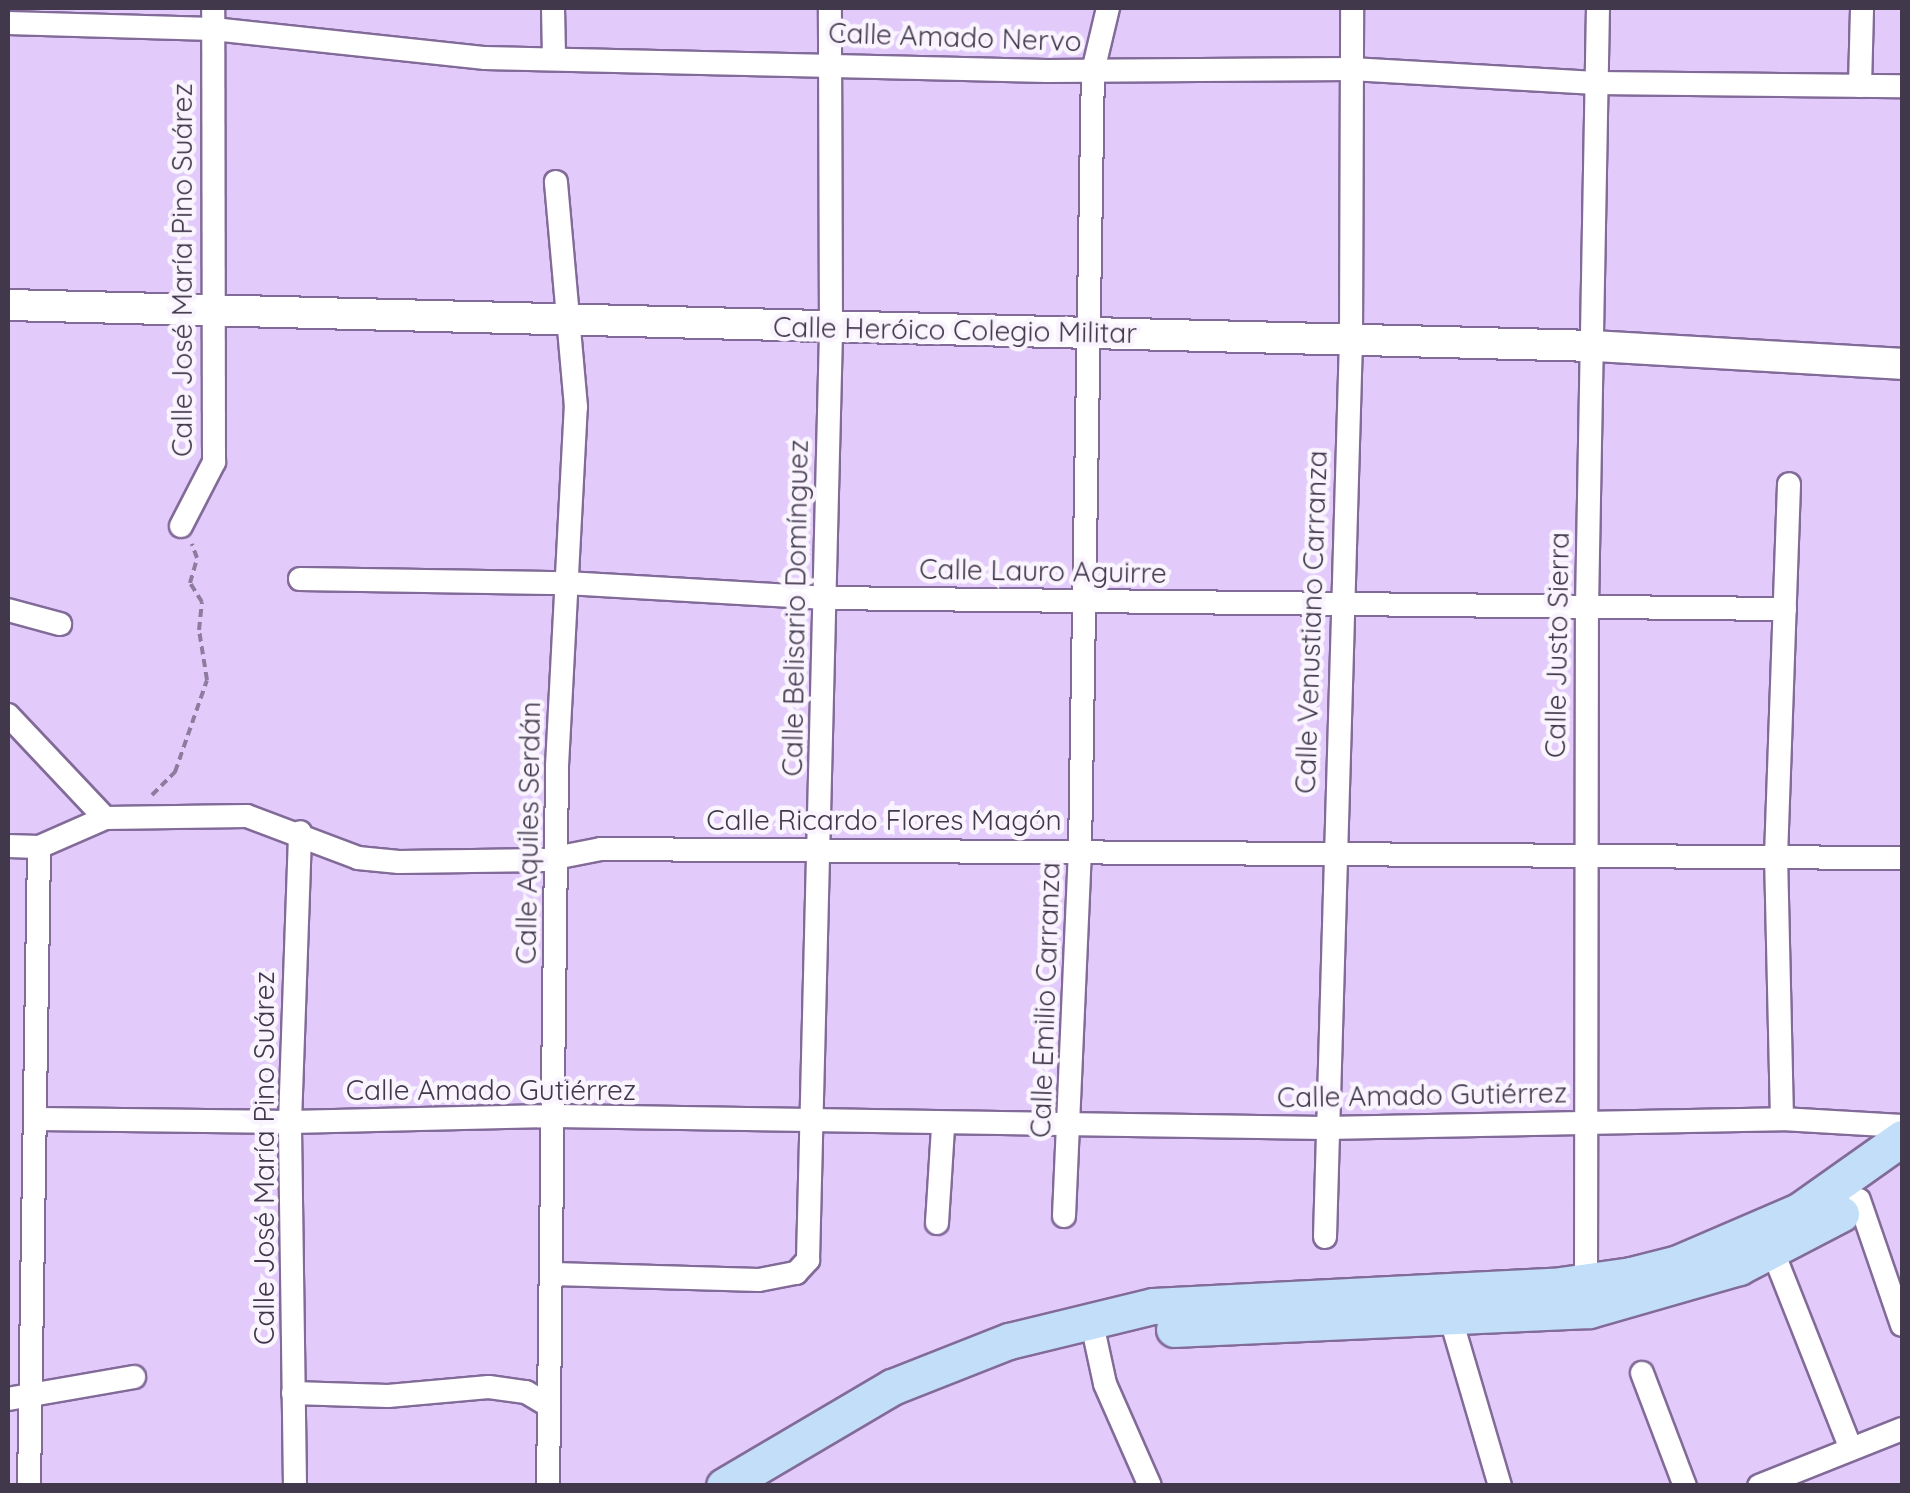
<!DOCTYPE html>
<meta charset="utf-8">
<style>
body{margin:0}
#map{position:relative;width:1910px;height:1493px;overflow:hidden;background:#e2cafb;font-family:Quicksand,sans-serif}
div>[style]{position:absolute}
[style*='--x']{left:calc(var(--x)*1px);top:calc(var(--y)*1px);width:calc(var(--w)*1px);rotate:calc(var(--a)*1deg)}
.path>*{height:4px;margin-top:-2px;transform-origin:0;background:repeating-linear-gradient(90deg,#8d7c9e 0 8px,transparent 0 13px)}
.roads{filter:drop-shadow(2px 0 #826b98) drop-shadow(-2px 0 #826b98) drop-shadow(0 2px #826b98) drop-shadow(0 -2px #826b98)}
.minor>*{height:22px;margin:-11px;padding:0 11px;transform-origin:11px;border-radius:11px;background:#fff}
.secondary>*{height:30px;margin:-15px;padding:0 15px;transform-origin:15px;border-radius:15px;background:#fff}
.primary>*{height:35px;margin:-17.5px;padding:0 17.5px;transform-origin:17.5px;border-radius:17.5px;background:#c2def8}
span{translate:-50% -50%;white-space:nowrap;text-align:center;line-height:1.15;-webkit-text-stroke:9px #f9f4fe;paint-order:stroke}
.street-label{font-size:28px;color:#42384c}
.frame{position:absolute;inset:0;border:10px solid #42384c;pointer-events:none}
</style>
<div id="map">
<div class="path">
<i style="--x:152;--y:795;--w:33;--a:-45"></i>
<i style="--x:175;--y:772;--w:97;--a:-70.8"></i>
<i style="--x:207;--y:680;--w:51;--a:-99.1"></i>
<i style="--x:199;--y:630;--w:28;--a:-84"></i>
<i style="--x:202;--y:602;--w:22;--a:-122"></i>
<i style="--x:190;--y:583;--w:26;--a:-74"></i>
<i style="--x:197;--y:558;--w:15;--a:-110"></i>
</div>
<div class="roads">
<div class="minor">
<i style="--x:553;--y:8;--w:48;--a:88.8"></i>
<i style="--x:8;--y:23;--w:205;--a:1.7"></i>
<i style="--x:213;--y:29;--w:274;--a:6.1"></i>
<i style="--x:485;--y:58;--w:562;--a:1.33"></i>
<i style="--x:1047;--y:71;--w:304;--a:-0.4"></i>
<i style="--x:1351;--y:69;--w:245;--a:3.3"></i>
<i style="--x:1596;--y:83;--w:306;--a:0.6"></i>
<i style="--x:1860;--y:86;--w:78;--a:-88.5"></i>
<i style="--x:181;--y:526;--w:72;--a:-62.7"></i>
<i style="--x:214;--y:462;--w:454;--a:-90.1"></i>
<i style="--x:300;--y:579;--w:266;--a:0.9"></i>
<i style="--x:566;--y:583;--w:258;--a:3.3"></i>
<i style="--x:824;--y:598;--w:961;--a:0.66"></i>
<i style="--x:8;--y:610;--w:54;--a:15.1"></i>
<i style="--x:8;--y:715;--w:141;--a:46.7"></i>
<i style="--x:8;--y:846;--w:31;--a:2"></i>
<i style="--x:39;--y:847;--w:72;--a:-23.7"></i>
<i style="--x:105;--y:818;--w:142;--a:-0.8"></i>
<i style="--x:247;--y:816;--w:119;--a:20.7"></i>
<i style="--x:358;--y:858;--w:41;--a:5.6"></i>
<i style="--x:399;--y:862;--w:146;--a:-0.8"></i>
<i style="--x:545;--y:860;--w:57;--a:-11.1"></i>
<i style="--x:601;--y:849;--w:1301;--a:0.4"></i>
<i style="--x:38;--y:1119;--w:252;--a:0.7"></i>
<i style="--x:290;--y:1122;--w:265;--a:-1.3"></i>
<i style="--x:555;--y:1116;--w:770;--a:0.89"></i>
<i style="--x:1325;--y:1128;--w:457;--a:-1.1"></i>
<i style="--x:1782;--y:1119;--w:120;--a:3.3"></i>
<i style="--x:1782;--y:1119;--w:262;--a:-91.3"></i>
<i style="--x:1776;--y:857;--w:373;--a:-88"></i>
<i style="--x:1859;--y:1200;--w:132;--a:71"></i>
<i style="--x:1064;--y:1216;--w:365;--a:-87.5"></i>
<i style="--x:1080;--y:851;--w:780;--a:-89.05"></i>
<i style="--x:1093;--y:71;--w:65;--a:-76.6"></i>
<i style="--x:937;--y:1223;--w:96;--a:-86.4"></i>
<i style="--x:1325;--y:1237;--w:899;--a:-88.34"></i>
<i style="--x:1351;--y:338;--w:330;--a:-89.8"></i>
<i style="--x:1773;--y:1252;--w:212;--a:68.4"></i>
<i style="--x:554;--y:1274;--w:205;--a:1.7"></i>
<i style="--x:759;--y:1280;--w:38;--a:-11"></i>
<i style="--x:796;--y:1273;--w:18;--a:-47"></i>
<i style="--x:808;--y:1260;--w:931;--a:-88.58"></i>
<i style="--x:831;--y:329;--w:321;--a:-90.2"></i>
<i style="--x:1586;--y:1283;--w:676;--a:-89.92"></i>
<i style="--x:1587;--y:607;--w:599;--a:-88.95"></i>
<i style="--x:1450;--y:1316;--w:177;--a:73.6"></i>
<i style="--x:1091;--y:1319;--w:66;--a:77.8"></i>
<i style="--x:1105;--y:1384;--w:111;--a:66.2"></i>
<i style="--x:1642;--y:1373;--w:121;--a:69.2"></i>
<i style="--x:293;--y:1393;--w:95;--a:1.8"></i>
<i style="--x:388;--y:1396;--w:101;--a:-5.1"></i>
<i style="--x:489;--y:1387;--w:37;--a:8"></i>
<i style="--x:526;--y:1392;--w:27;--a:31"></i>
<i style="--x:8;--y:1399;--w:128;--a:-9.9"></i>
<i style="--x:29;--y:1486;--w:639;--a:-89.1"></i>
<i style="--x:295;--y:1486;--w:364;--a:-90.8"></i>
<i style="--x:290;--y:1122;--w:290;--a:-88"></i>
<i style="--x:548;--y:1486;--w:720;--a:-89.28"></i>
<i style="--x:557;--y:766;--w:360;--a:-87"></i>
<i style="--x:576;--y:407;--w:226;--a:-95.1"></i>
<i style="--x:1759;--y:1486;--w:154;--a:-21.7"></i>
</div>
<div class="secondary">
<i style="--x:8;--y:305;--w:1587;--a:1.48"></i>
<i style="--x:1594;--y:346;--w:309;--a:3.3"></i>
</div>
<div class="primary">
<i style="--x:1174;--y:1329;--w:415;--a:-2.6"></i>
<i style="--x:1589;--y:1310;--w:156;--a:-16"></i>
<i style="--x:1739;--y:1267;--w:115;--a:-27.5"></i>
<i style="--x:724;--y:1486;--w:195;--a:-30.5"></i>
<i style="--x:892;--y:1387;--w:126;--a:-21.5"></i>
<i style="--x:1009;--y:1341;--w:148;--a:-13.7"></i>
<i style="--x:1153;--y:1306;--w:400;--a:-2.9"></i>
<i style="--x:1553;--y:1286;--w:79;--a:-8"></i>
<i style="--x:1631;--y:1275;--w:49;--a:-14.3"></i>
<i style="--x:1678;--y:1263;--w:132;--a:-23.3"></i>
<i style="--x:1799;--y:1211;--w:126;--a:-35.3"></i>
</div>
</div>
<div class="street-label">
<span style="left:955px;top:37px;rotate:2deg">Calle Amado Nervo</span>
<span style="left:182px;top:270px;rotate:-90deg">Calle José María Pino Suárez</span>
<span style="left:955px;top:330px;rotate:1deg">Calle Heróico Colegio Militar</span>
<span style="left:1043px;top:571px;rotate:1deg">Calle Lauro Aguirre</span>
<span style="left:795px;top:608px;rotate:-89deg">Calle Belisario Domínguez</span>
<span style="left:1311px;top:622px;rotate:-88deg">Calle Venustiano Carranza</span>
<span style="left:1557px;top:645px;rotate:-89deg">Calle Justo Sierra</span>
<span style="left:884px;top:820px">Calle Ricardo Flores Magón</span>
<span style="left:528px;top:833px;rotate:-89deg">Calle Aquiles Serdán</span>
<span style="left:1045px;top:1000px;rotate:-88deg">Calle Emilio Carranza</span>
<span style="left:491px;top:1090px">Calle Amado Gutiérrez</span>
<span style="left:1422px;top:1095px;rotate:-1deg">Calle Amado Gutiérrez</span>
<span style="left:264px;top:1158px;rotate:-90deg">Calle José María Pino Suárez</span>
</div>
<div class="frame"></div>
</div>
